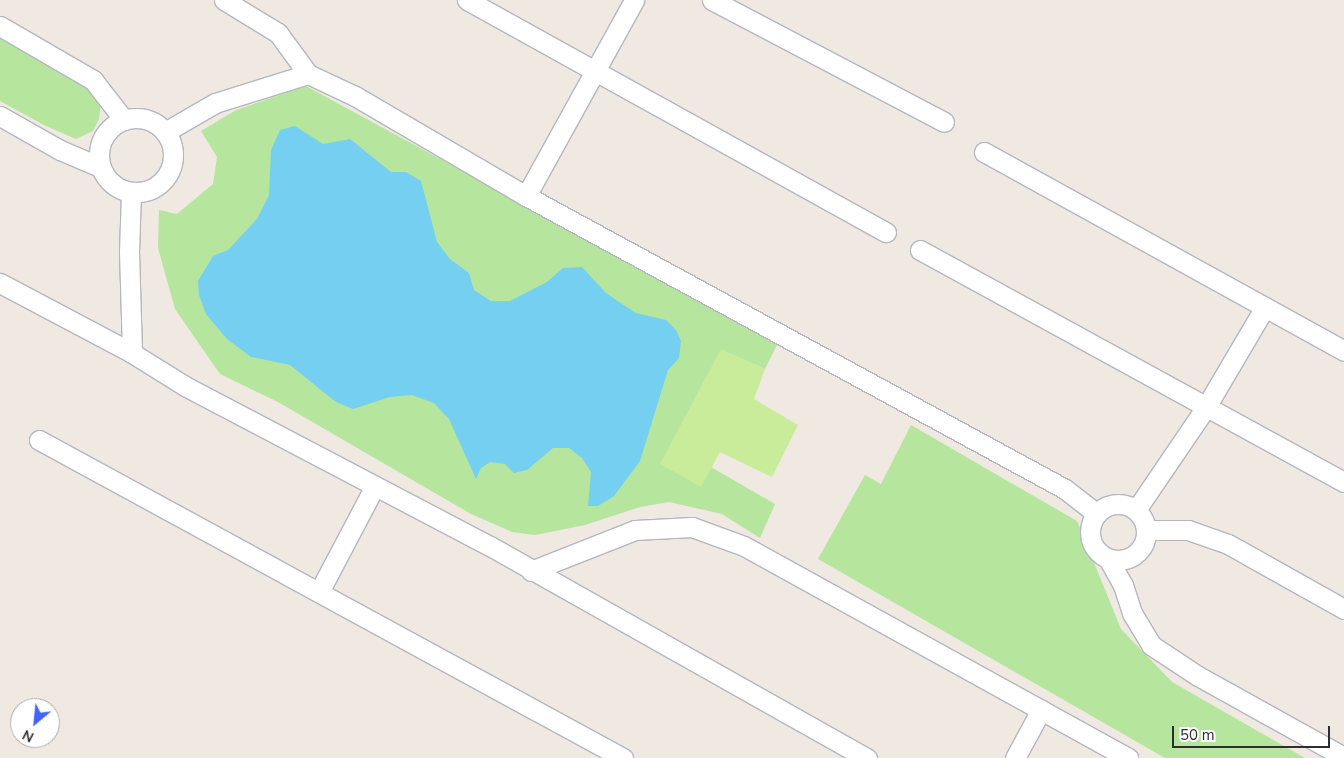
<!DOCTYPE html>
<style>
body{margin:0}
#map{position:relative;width:1344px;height:758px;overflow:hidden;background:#efe9e1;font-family:"Nunito Sans",sans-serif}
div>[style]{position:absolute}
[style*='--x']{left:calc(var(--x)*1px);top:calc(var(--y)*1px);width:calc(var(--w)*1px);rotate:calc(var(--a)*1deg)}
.green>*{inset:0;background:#b6e59e}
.pitch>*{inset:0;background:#c9ec9a}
.water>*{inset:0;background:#75cff0}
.roads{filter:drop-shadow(1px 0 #b4b7c1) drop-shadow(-1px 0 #b4b7c1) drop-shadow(0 1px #b4b7c1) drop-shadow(0 -1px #b4b7c1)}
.street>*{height:19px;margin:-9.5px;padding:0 9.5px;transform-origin:9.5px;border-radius:9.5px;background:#fff}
.street>.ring{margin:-9.5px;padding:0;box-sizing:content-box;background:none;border:19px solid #fff;border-radius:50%}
span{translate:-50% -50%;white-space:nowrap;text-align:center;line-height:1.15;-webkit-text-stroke:5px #fff;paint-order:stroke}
.north{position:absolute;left:10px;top:698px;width:50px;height:50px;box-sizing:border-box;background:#fff;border:1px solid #ababab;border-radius:50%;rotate:208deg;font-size:14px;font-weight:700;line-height:20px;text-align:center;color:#2e2e2e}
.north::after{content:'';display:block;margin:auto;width:18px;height:22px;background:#4264fb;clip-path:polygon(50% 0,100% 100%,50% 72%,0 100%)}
.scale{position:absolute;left:1172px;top:726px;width:158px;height:22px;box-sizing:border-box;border:2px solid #2e2e2e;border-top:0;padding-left:6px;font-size:15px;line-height:18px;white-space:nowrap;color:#2e2e2e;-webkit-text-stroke:4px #fff;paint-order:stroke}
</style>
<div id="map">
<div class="green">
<i style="clip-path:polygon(0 38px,95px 93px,101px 103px,99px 119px,93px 131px,76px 139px,44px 125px,0 101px)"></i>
<i style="clip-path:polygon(306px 86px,778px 343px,765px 369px,721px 350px,701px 486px,711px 467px,775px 504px,760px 538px,722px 514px,669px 502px,640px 507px,585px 525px,535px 535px,512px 532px,471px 514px,278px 402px,220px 374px,175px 309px,158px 248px,159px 210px,177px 214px,213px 184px,217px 157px,201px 131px,236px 110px)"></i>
<i style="clip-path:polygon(911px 425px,1077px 521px,1121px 629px,1172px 682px,1305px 758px,1165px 758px,818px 559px,865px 475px,881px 484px)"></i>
</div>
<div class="pitch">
<i style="clip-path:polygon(721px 349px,765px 369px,754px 399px,798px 425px,772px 477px,720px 452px,701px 487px,660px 464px)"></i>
</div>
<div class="water">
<i style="clip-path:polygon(295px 126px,323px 144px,350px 139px,391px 172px,406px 172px,421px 181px,437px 242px,450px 259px,469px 273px,474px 290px,491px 301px,510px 301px,547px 282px,563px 268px,582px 267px,606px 293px,622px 304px,636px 313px,666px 320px,676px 330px,681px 341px,679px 358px,668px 370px,640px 461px,614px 496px,598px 506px,588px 506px,591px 472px,582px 458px,569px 448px,553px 448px,527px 470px,514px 473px,505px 464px,490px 462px,481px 468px,476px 479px,449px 419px,434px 403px,412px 395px,390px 397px,353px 409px,336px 402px,290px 365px,251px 357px,227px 339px,206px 314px,199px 295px,198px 281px,213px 256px,228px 250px,257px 219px,269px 195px,271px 150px,280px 130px)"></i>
</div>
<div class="roads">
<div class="street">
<i style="--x:224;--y:0;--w:63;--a:31.4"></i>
<i style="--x:278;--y:33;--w:51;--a:53.8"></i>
<i style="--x:467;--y:0;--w:479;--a:29"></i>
<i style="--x:712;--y:0;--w:262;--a:27.7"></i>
<i style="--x:0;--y:26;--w:108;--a:30.1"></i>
<i style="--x:93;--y:80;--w:51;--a:52.2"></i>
<i style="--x:0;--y:116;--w:69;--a:29.5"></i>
<i style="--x:60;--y:150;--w:43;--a:23"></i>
<i class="ring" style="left:99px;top:118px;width:55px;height:55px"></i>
<i style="--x:165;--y:132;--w:58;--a:-30.1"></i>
<i style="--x:215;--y:103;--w:97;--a:-17.3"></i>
<i style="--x:308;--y:74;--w:52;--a:25.1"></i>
<i style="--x:355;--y:96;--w:198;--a:30.3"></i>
<i style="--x:526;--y:196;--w:613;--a:28.53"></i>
<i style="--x:1065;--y:489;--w:39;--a:38"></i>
<i style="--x:984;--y:152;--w:411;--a:28.9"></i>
<i style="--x:131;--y:192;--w:59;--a:91.9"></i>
<i style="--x:129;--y:251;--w:102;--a:88.3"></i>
<i style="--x:132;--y:353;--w:62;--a:31.9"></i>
<i style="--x:185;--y:386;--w:344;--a:27.7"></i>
<i style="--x:490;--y:546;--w:433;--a:29.4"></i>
<i style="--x:526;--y:196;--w:224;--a:-61.1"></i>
<i style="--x:920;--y:250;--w:483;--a:28.7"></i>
<i style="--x:0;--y:283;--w:149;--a:27.9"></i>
<i style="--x:39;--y:440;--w:665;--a:28.57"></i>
<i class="ring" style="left:1090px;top:504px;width:37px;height:37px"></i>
<i style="--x:1136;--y:510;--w:125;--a:-55.8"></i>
<i style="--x:1206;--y:407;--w:116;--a:-59.5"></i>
<i style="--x:1147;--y:530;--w:41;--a:0"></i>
<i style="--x:1188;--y:530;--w:42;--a:19.3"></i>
<i style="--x:1228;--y:544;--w:133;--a:29.3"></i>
<i style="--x:1109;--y:560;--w:29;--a:61"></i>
<i style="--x:1123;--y:585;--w:29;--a:72"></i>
<i style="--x:1132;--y:613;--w:37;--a:59"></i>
<i style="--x:1151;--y:645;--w:56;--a:33.4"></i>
<i style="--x:1198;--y:676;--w:167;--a:29"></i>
<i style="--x:531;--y:571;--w:112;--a:-21.5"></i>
<i style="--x:635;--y:530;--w:57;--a:-3"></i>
<i style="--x:692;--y:527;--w:55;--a:20.1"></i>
<i style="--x:744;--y:546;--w:439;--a:28.9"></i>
<i style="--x:319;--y:592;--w:120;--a:-62.2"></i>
<i style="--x:1015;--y:758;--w:55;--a:-61.6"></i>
</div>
</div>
<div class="north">N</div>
<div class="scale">50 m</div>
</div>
